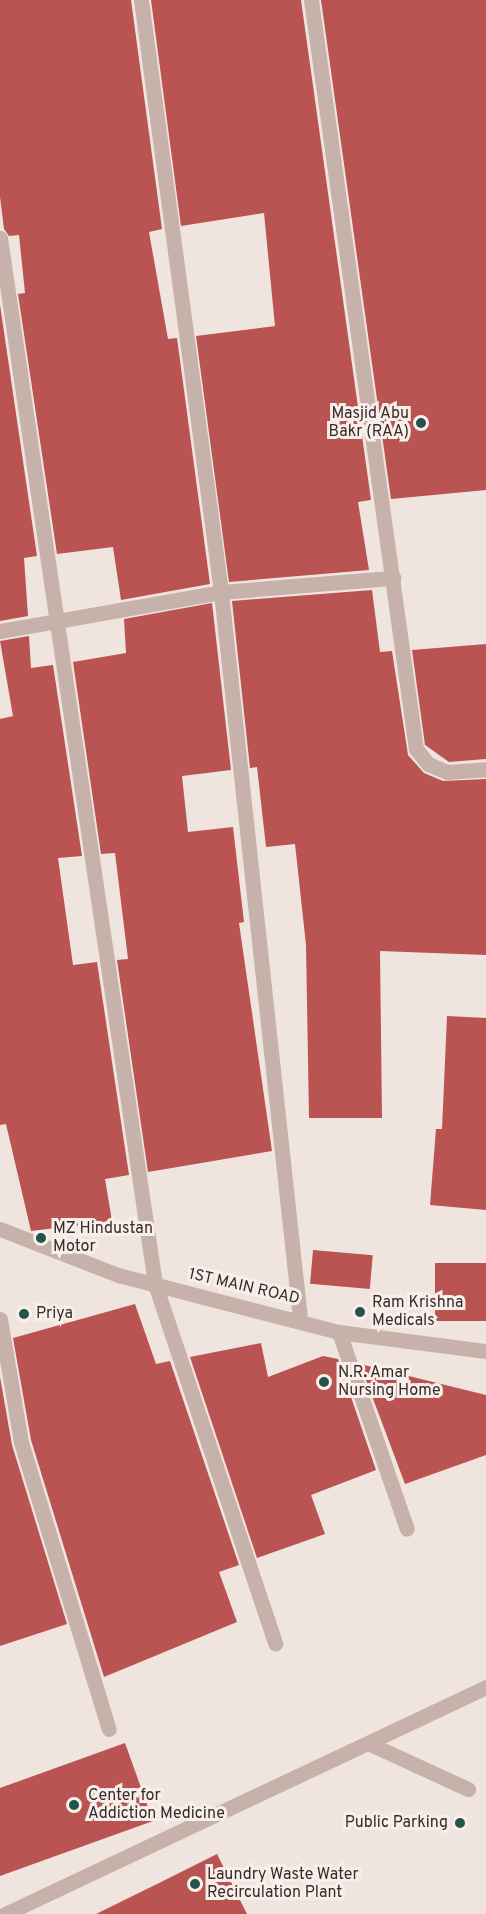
<!DOCTYPE html>
<style>
body{margin:0}
#map{position:relative;width:486px;height:1914px;overflow:hidden;background:#f0e4de;font-family:Overpass,sans-serif}
div>[style]{position:absolute}
[style*='--x']{left:calc(var(--x)*1px);top:calc(var(--y)*1px);width:calc(var(--w)*1px);rotate:calc(var(--a)*1deg)}
.building>*{inset:0;background:#b95453;transform-origin:0 0}
.minor>*{height:15px;margin:-7.5px;padding:0 7.5px;transform-origin:7.5px;border-radius:7.5px;background:#c7b2ab}
.dots>*{width:16px;height:16px;translate:-50% -50%;box-sizing:border-box;border:3px solid #f8efea;border-radius:50%}
span{translate:-50% -50%;white-space:nowrap;text-align:center;line-height:1.15;-webkit-text-stroke:6px #f8efea;paint-order:stroke}
.poi-label{font-size:16px;color:#362b2a}
.right{translate:-100% -50%;text-align:right}
.left{translate:0 -50%;text-align:left}
.street-label{font-size:16px;color:#362b2a}
</style>
<div id="map">
<div class="building">
<i style="clip-path:polygon(0 0,131px 0,162px 229px,149px 232px,168px 339px,177px 338px,210px 584px,121px 600px,113px 547px,57px 554px,18px 294px,25px 293px,19px 235px,9px 236px,4px 229px,0 197px)"></i>
<i style="clip-path:polygon(151px 0,301px 0,371px 500px,358px 502px,369px 570px,229px 582px,196px 336px,275px 326px,264px 213px,181px 226px)"></i>
<i style="clip-path:polygon(321px 0,486px 0,486px 490px,391px 499px)"></i>
<i style="clip-path:polygon(0 305px,37px 556px,24px 558px,28px 616px,0 621px)"></i>
<i style="clip-path:polygon(372px 590px,380px 652px,392px 651px,408px 755px,424px 773px,443px 781px,486px 779px,486px 955px,380px 951px,382px 1118px,309px 1118px,306px 945px,295px 844px,266px 847px,257px 767px,250px 768px,232px 601px)"></i>
<i style="clip-path:polygon(212px 603px,231px 770px,182px 776px,188px 832px,233px 827px,244px 922px,239px 923px,272px 1151px,148px 1172px,117px 960px,128px 959px,115px 853px,101px 854px,73px 662px,126px 653px,124px 619px)"></i>
<i style="clip-path:polygon(29px 636px,31px 668px,53px 665px,82px 856px,58px 858px,73px 965px,97px 962px,129px 1175px,105px 1179px,112px 1221px,31px 1231px,6px 1124px,0 1125px,0 719px,13px 716px,0 641px)"></i>
<i style="clip-path:polygon(486px 644px,486px 759px,449px 762px,425px 745px,412px 650px)"></i>
<i style="clip-path:polygon(447px 1016px,486px 1018px,486px 1210px,430px 1205px,436px 1129px,442px 1129px)"></i>
<i style="left:313px;top:1250px;width:60px;height:34px;rotate:5deg"></i>
<i style="left:486px;top:1263px;width:58px;height:51px;rotate:90deg"></i>
<i style="clip-path:polygon(135px 1304px,156px 1364px,170px 1361px,239px 1565px,219px 1572px,237px 1622px,104px 1677px,31px 1440px,13px 1338px)"></i>
<i style="clip-path:polygon(261px 1343px,268px 1377px,323px 1356px,338px 1359px,376px 1470px,311px 1495px,325px 1534px,257px 1558px,190px 1357px)"></i>
<i style="clip-path:polygon(360px 1364px,486px 1395px,486px 1455px,405px 1484px)"></i>
<i style="clip-path:polygon(0 1377px,12px 1445px,67px 1624px,0 1646px)"></i>
<i style="clip-path:polygon(125px 1743px,153px 1821px,0 1876px,0 1788px)"></i>
<i style="clip-path:polygon(217px 1854px,247px 1914px,96px 1914px,159px 1883px)"></i>
</div>
<div class="minor">
<i style="--x:141;--y:0;--w:597;--a:82.3"></i>
<i style="--x:221;--y:592;--w:730;--a:83.79"></i>
<i style="--x:311;--y:0;--w:756;--a:82.02"></i>
<i style="--x:416;--y:749;--w:19;--a:51"></i>
<i style="--x:428;--y:764;--w:21;--a:23"></i>
<i style="--x:447;--y:772;--w:39;--a:-4"></i>
<i style="--x:0;--y:238;--w:1057;--a:81.57"></i>
<i style="--x:155;--y:1284;--w:379;--a:71.5"></i>
<i style="--x:0;--y:631;--w:224;--a:-10"></i>
<i style="--x:221;--y:592;--w:173;--a:-4.7"></i>
<i style="--x:0;--y:1229;--w:127;--a:21.3"></i>
<i style="--x:118;--y:1275;--w:228;--a:14.5"></i>
<i style="--x:339;--y:1332;--w:148;--a:7.4"></i>
<i style="--x:0;--y:1319;--w:125;--a:80.3"></i>
<i style="--x:21;--y:1442;--w:300;--a:73"></i>
<i style="--x:339;--y:1332;--w:208;--a:71"></i>
<i style="--x:370;--y:1744;--w:108;--a:24.7"></i>
<i style="--x:5;--y:1914;--w:532;--a:-25.26"></i>
</div>
<div class="dots">
<i style="left:421px;top:423px;background:#23534b"></i>
<i style="left:41px;top:1238px;background:#23534b"></i>
<i style="left:360px;top:1312px;background:#23534b"></i>
<i style="left:24px;top:1314px;background:#23534b"></i>
<i style="left:324px;top:1382px;background:#23534b"></i>
<i style="left:74px;top:1805px;background:#23534b"></i>
<i style="left:460px;top:1823px;background:#23534b"></i>
<i style="left:195px;top:1884px;background:#23534b"></i>
</div>
<div class="poi-label">
<span class="right" style="left:409px;top:423px">Masjid Abu<br>Bakr (RAA)</span>
<span class="left" style="left:53px;top:1238px">MZ Hindustan<br>Motor</span>
<span class="left" style="left:372px;top:1312px">Ram Krishna<br>Medicals</span>
<span class="left" style="left:36px;top:1314px">Priya</span>
<span class="left" style="left:338px;top:1382px">N.R. Amar<br>Nursing Home</span>
<span class="left" style="left:88px;top:1805px">Center for<br>Addiction Medicine</span>
<span class="right" style="left:448px;top:1823px">Public Parking</span>
<span class="left" style="left:207px;top:1884px">Laundry Waste Water<br>Recirculation Plant</span>
</div>
<div class="street-label">
<span style="left:244px;top:1287px;rotate:13deg">1ST MAIN ROAD</span>
</div>
</div>
